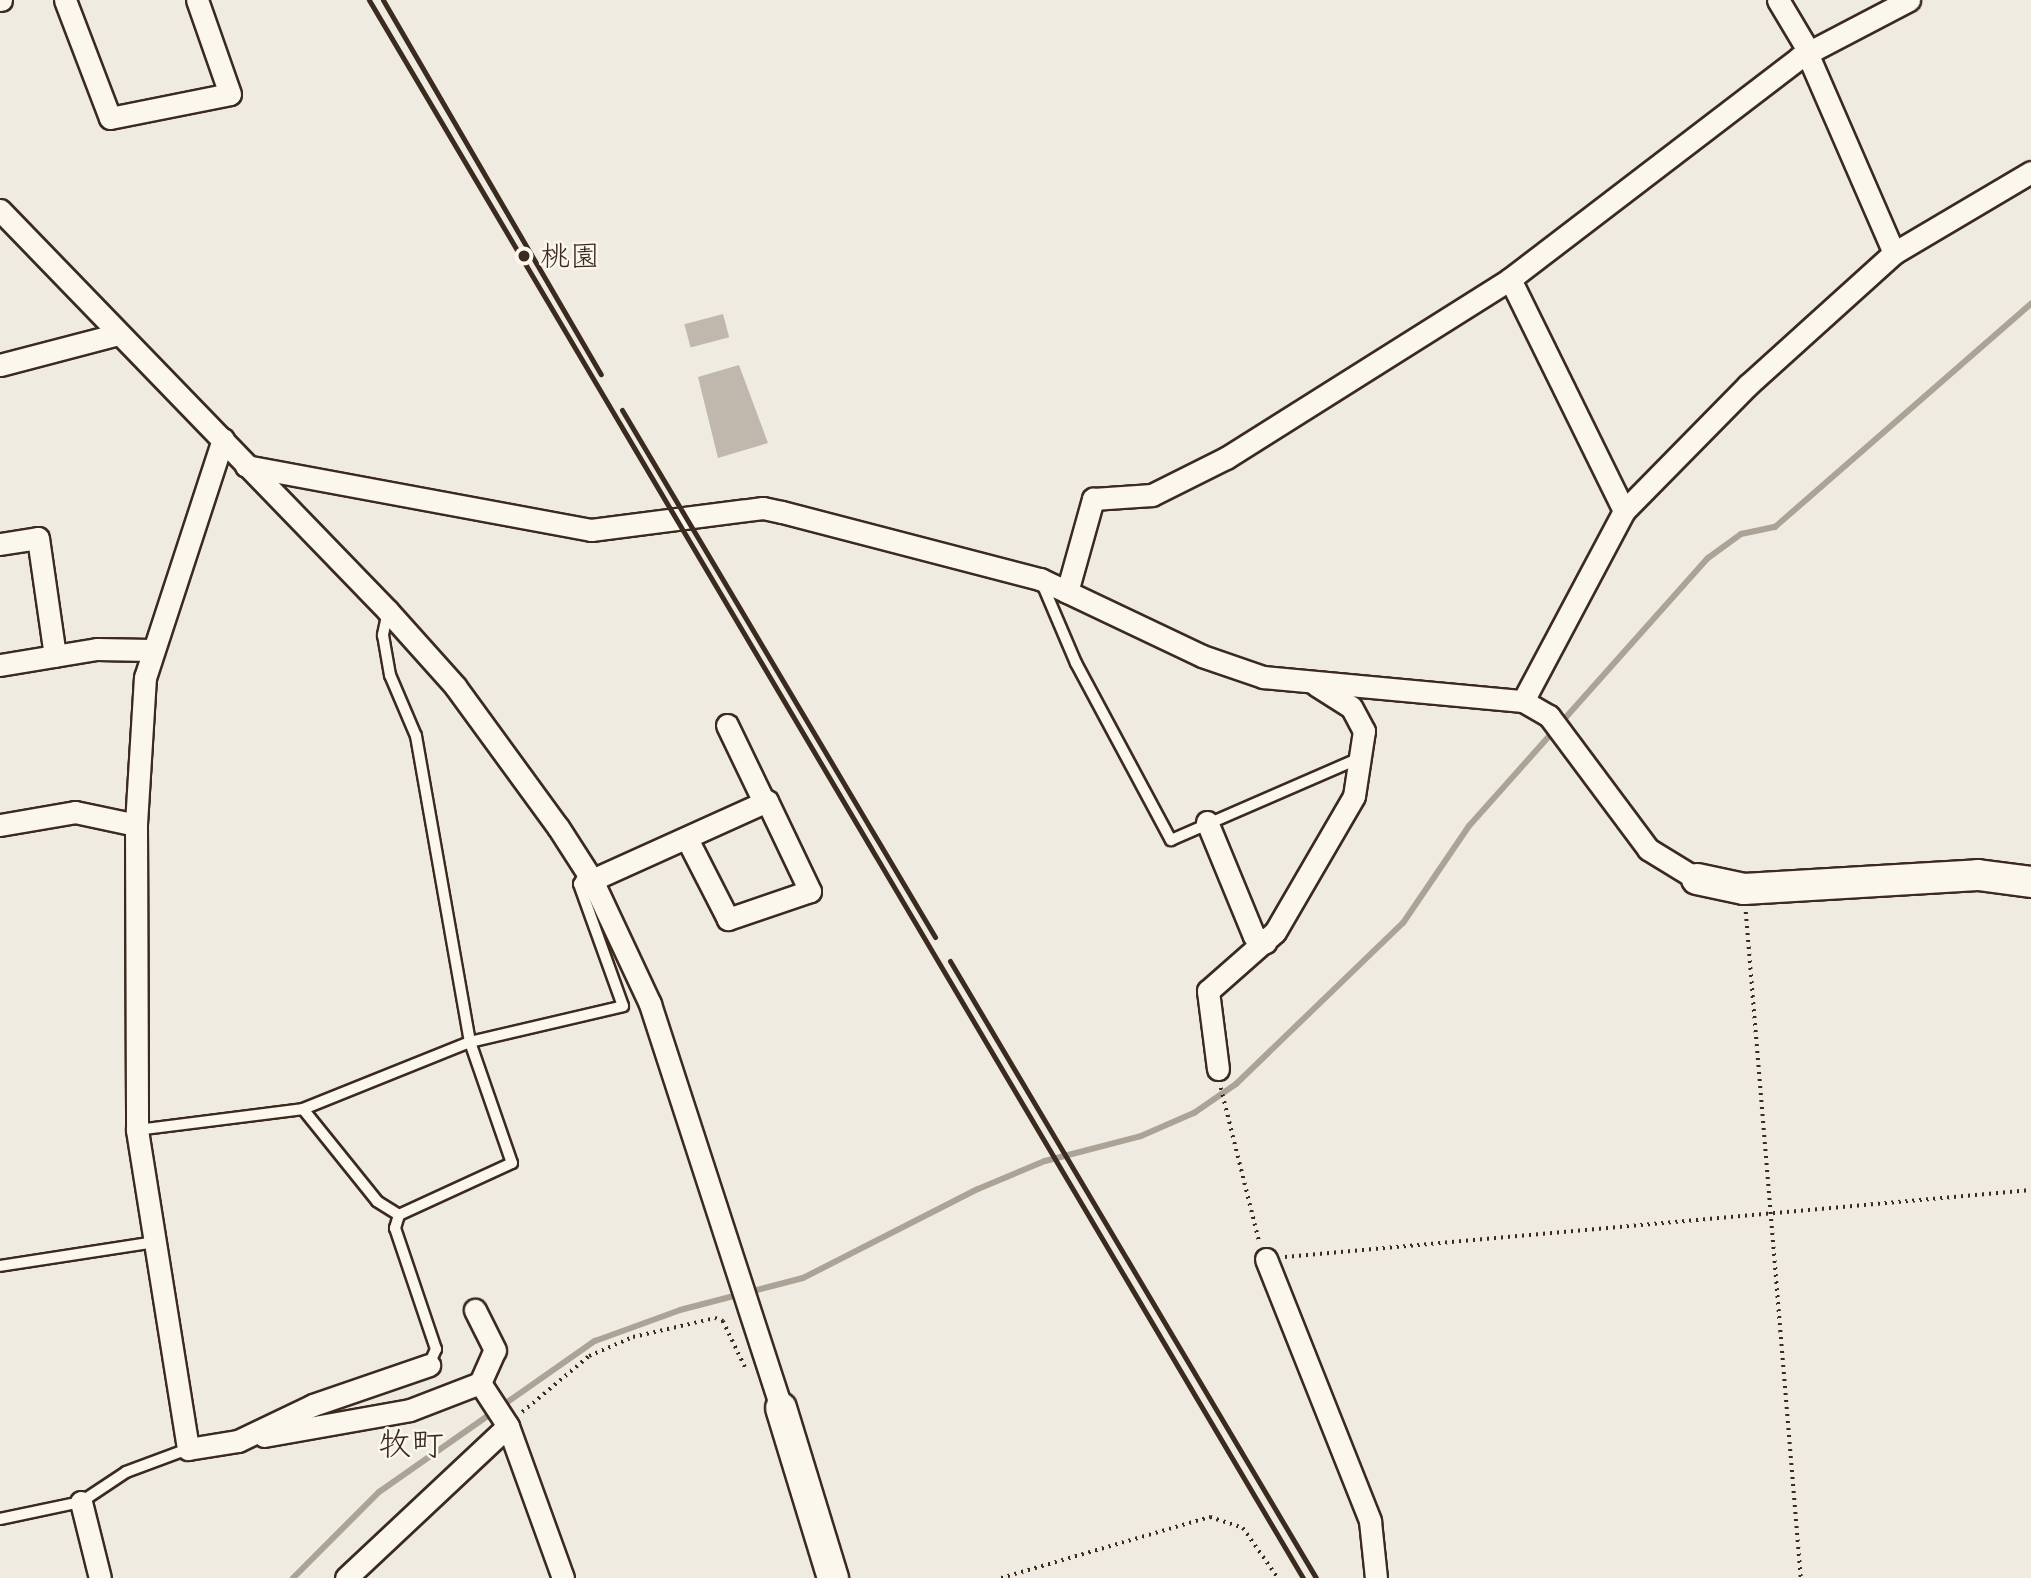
<!DOCTYPE html>
<meta charset="utf-8">
<style>
body{margin:0}
#map{position:relative;width:2031px;height:1578px;overflow:hidden;background:#f0ebe0;font-family:Itim,"Klee One",sans-serif}
div>[style]{position:absolute}
[style*='--x']{left:calc(var(--x)*1px);top:calc(var(--y)*1px);width:calc(var(--w)*1px);rotate:calc(var(--a)*1deg)}
.stream>*{height:6px;margin:-3px;padding:0 3px;transform-origin:3px;border-radius:3px;background:#aca397}
.building>*{inset:0;background:#c0b8ad;transform-origin:0 0}
.path>*{height:3.5px;margin-top:-1.75px;transform-origin:0;background:repeating-linear-gradient(90deg,#3b2a1e 0 2px,transparent 0 7px)}
.roads{filter:drop-shadow(2px 0 #3b2a1e) drop-shadow(-2px 0 #3b2a1e) drop-shadow(0 2px #3b2a1e) drop-shadow(0 -2px #3b2a1e)}
.lane>*{height:10px;margin:-5px;padding:0 5px;transform-origin:5px;border-radius:5px;background:#fbf7ec}
.street>*{height:21px;margin:-10.5px;padding:0 10.5px;transform-origin:10.5px;border-radius:10.5px;background:#fbf7ec}
.secondary>*{height:30px;margin:-15px;padding:0 15px;transform-origin:15px;border-radius:15px;background:#fbf7ec}
.rail>*{height:5px;margin:-2.5px;padding:0 2.5px;transform-origin:2.5px;border-radius:2.5px;background:#3b2a1e}
.dots>*{width:19px;height:19px;translate:-50% -50%;box-sizing:border-box;border:4px solid #fbf7ec;border-radius:50%}
span{translate:-50% -50%;white-space:nowrap;text-align:center;line-height:1.15;-webkit-text-stroke:5px #fbf7ec;paint-order:stroke}
.poi-label{font-size:30px;color:#3b2a1e}
.left{translate:0 -50%;text-align:left}
.quarter-label{font-size:33px;color:#3b2a1e}
</style>
<div id="map">
<div class="stream">
<i style="--x:293;--y:1578;--w:122;--a:-45"></i>
<i style="--x:379;--y:1492;--w:264;--a:-35"></i>
<i style="--x:595;--y:1341;--w:90;--a:-20"></i>
<i style="--x:680;--y:1310;--w:127;--a:-14.6"></i>
<i style="--x:803;--y:1278;--w:196;--a:-27"></i>
<i style="--x:978;--y:1189;--w:73;--a:-22.7"></i>
<i style="--x:1045;--y:1161;--w:99;--a:-14.6"></i>
<i style="--x:1141;--y:1136;--w:58;--a:-23.5"></i>
<i style="--x:1194;--y:1113;--w:51;--a:-34.6"></i>
<i style="--x:1236;--y:1084;--w:232;--a:-44"></i>
<i style="--x:1403;--y:923;--w:117;--a:-55.8"></i>
<i style="--x:1469;--y:826;--w:359;--a:-48.3"></i>
<i style="--x:1708;--y:558;--w:41;--a:-36"></i>
<i style="--x:1741;--y:534;--w:35;--a:-12"></i>
<i style="--x:1775;--y:527;--w:340;--a:-41.1"></i>
</div>
<div class="building">
<i style="left:723px;top:314px;width:24px;height:40px;rotate:75deg"></i>
<i style="clip-path:polygon(739px 365px,768px 443px,718px 458px,698px 377px)"></i>
</div>
<div class="path">
<i style="--x:1746;--y:912;--w:668;--a:85.28"></i>
<i style="--x:1221;--y:1088;--w:157;--a:76"></i>
<i style="--x:1285;--y:1257;--w:749;--a:-5.13"></i>
<i style="--x:522;--y:1412;--w:87;--a:-39.9"></i>
<i style="--x:589;--y:1356;--w:48;--a:-23.4"></i>
<i style="--x:633;--y:1337;--w:84;--a:-13"></i>
<i style="--x:715;--y:1318;--w:9;--a:21"></i>
<i style="--x:723;--y:1321;--w:51;--a:64.4"></i>
<i style="--x:1001;--y:1578;--w:218;--a:-16.3"></i>
<i style="--x:1210;--y:1517;--w:35;--a:18"></i>
<i style="--x:1243;--y:1528;--w:61;--a:55"></i>
</div>
<div class="roads">
<div class="lane">
<i style="--x:1041;--y:581;--w:89;--a:66.9"></i>
<i style="--x:1076;--y:663;--w:201;--a:61.8"></i>
<i style="--x:1171;--y:840;--w:208;--a:-23.5"></i>
<i style="--x:388;--y:611;--w:25;--a:102"></i>
<i style="--x:383;--y:635;--w:41;--a:80.1"></i>
<i style="--x:390;--y:675;--w:66;--a:66.9"></i>
<i style="--x:416;--y:736;--w:311;--a:80"></i>
<i style="--x:470;--y:1042;--w:128;--a:70.9"></i>
<i style="--x:512;--y:1163;--w:124;--a:155.3"></i>
<i style="--x:399;--y:1215;--w:14;--a:107"></i>
<i style="--x:395;--y:1228;--w:128;--a:71.3"></i>
<i style="--x:436;--y:1349;--w:17;--a:114"></i>
<i style="--x:137;--y:1130;--w:167;--a:-7.2"></i>
<i style="--x:399;--y:1215;--w:26;--a:-148"></i>
<i style="--x:377;--y:1201;--w:118;--a:-128.8"></i>
<i style="--x:303;--y:1109;--w:180;--a:-21.9"></i>
<i style="--x:470;--y:1042;--w:157;--a:-13.2"></i>
<i style="--x:623;--y:1006;--w:130;--a:-109.8"></i>
<i style="--x:579;--y:884;--w:15;--a:-62"></i>
<i style="--x:0;--y:1266;--w:157;--a:-8.8"></i>
<i style="--x:0;--y:1519;--w:83;--a:-11.9"></i>
<i style="--x:81;--y:1502;--w:54;--a:-33.7"></i>
<i style="--x:126;--y:1472;--w:66;--a:-20.4"></i>
</div>
<div class="street">
<i style="--x:0;--y:0;--w:1;--a:0"></i>
<i style="--x:65;--y:0;--w:126;--a:69.1"></i>
<i style="--x:110;--y:118;--w:122;--a:-11.3"></i>
<i style="--x:230;--y:94;--w:100;--a:-109.3"></i>
<i style="--x:1778;--y:0;--w:61;--a:59.2"></i>
<i style="--x:1807;--y:53;--w:218;--a:66.5"></i>
<i style="--x:0;--y:210;--w:558;--a:45.94"></i>
<i style="--x:388;--y:611;--w:101;--a:48.2"></i>
<i style="--x:455;--y:686;--w:175;--a:53.9"></i>
<i style="--x:558;--y:827;--w:63;--a:57.3"></i>
<i style="--x:592;--y:880;--w:137;--a:64.9"></i>
<i style="--x:650;--y:1004;--w:425;--a:72"></i>
<i style="--x:1510;--y:279;--w:258;--a:63.8"></i>
<i style="--x:0;--y:365;--w:122;--a:-14.7"></i>
<i style="--x:223;--y:439;--w:250;--a:108.1"></i>
<i style="--x:145;--y:677;--w:148;--a:93.5"></i>
<i style="--x:136;--y:825;--w:305;--a:89.8"></i>
<i style="--x:137;--y:1130;--w:323;--a:80.9"></i>
<i style="--x:188;--y:1449;--w:51;--a:-9.1"></i>
<i style="--x:238;--y:1441;--w:83;--a:-25.6"></i>
<i style="--x:313;--y:1405;--w:123;--a:-19"></i>
<i style="--x:246;--y:466;--w:351;--a:10.5"></i>
<i style="--x:591;--y:530;--w:173;--a:-7.3"></i>
<i style="--x:763;--y:508;--w:19;--a:12"></i>
<i style="--x:782;--y:512;--w:267;--a:14.6"></i>
<i style="--x:1040;--y:579;--w:179;--a:25.4"></i>
<i style="--x:1202;--y:656;--w:65;--a:19"></i>
<i style="--x:1263;--y:677;--w:261;--a:5.3"></i>
<i style="--x:1523;--y:701;--w:30;--a:30"></i>
<i style="--x:1549;--y:716;--w:166;--a:53.3"></i>
<i style="--x:1648;--y:849;--w:57;--a:31.5"></i>
<i style="--x:0;--y:544;--w:38;--a:-9"></i>
<i style="--x:38;--y:538;--w:119;--a:81.8"></i>
<i style="--x:1067;--y:592;--w:97;--a:-74.4"></i>
<i style="--x:1093;--y:499;--w:59;--a:-3.9"></i>
<i style="--x:1152;--y:495;--w:83;--a:-26.6"></i>
<i style="--x:1226;--y:458;--w:336;--a:-32.2"></i>
<i style="--x:1510;--y:279;--w:365;--a:-37.4"></i>
<i style="--x:1800;--y:57;--w:123;--a:-27.6"></i>
<i style="--x:0;--y:665;--w:98;--a:-9.4"></i>
<i style="--x:97;--y:649;--w:54;--a:1.1"></i>
<i style="--x:1523;--y:701;--w:215;--a:-62"></i>
<i style="--x:1624;--y:511;--w:177;--a:-45.5"></i>
<i style="--x:1748;--y:385;--w:197;--a:-42.1"></i>
<i style="--x:1894;--y:253;--w:159;--a:-30.6"></i>
<i style="--x:727;--y:725;--w:85;--a:64.3"></i>
<i style="--x:1207;--y:822;--w:123;--a:67.6"></i>
<i style="--x:1254;--y:936;--w:13;--a:29"></i>
<i style="--x:0;--y:825;--w:76;--a:-9.8"></i>
<i style="--x:75;--y:812;--w:62;--a:12"></i>
<i style="--x:592;--y:880;--w:192;--a:-24.3"></i>
<i style="--x:767;--y:801;--w:100;--a:64.5"></i>
<i style="--x:810;--y:891;--w:87;--a:161.1"></i>
<i style="--x:728;--y:919;--w:90;--a:-117.1"></i>
<i style="--x:1218;--y:1069;--w:79;--a:-97.3"></i>
<i style="--x:1208;--y:991;--w:89;--a:-41.4"></i>
<i style="--x:1275;--y:932;--w:157;--a:-59.8"></i>
<i style="--x:1354;--y:796;--w:66;--a:-81.3"></i>
<i style="--x:1364;--y:731;--w:27;--a:-118"></i>
<i style="--x:1351;--y:707;--w:41;--a:-147.8"></i>
<i style="--x:1266;--y:1259;--w:282;--a:68.3"></i>
<i style="--x:1370;--y:1521;--w:57;--a:84"></i>
<i style="--x:480;--y:1383;--w:51;--a:56.9"></i>
<i style="--x:508;--y:1426;--w:162;--a:70.1"></i>
<i style="--x:264;--y:1436;--w:148;--a:-10.1"></i>
<i style="--x:410;--y:1410;--w:75;--a:-21.1"></i>
<i style="--x:480;--y:1383;--w:36;--a:-66"></i>
<i style="--x:495;--y:1350;--w:45;--a:-116.6"></i>
<i style="--x:81;--y:1502;--w:78;--a:76"></i>
<i style="--x:346;--y:1578;--w:222;--a:-43.2"></i>
</div>
<div class="secondary">
<i style="--x:1697;--y:879;--w:48;--a:12"></i>
<i style="--x:1744;--y:889;--w:234;--a:-3.4"></i>
<i style="--x:1978;--y:875;--w:53;--a:7.5"></i>
<i style="--x:781;--y:1408;--w:178;--a:73"></i>
</div>
</div>
<div class="rail">
<i style="--x:369;--y:0;--w:1834;--a:59.38"></i>
<i style="--x:383;--y:0;--w:433;--a:59.8"></i>
<i style="--x:622;--y:410;--w:613;--a:59.29"></i>
<i style="--x:950;--y:961;--w:717;--a:59.32"></i>
</div>
<div class="dots">
<i style="left:524px;top:256px;background:#3b2a1e"></i>
</div>
<div class="poi-label">
<span class="left" style="left:540px;top:256px">桃園</span>
</div>
<div class="quarter-label">
<span style="left:411px;top:1444px">牧町</span>
</div>
</div>
